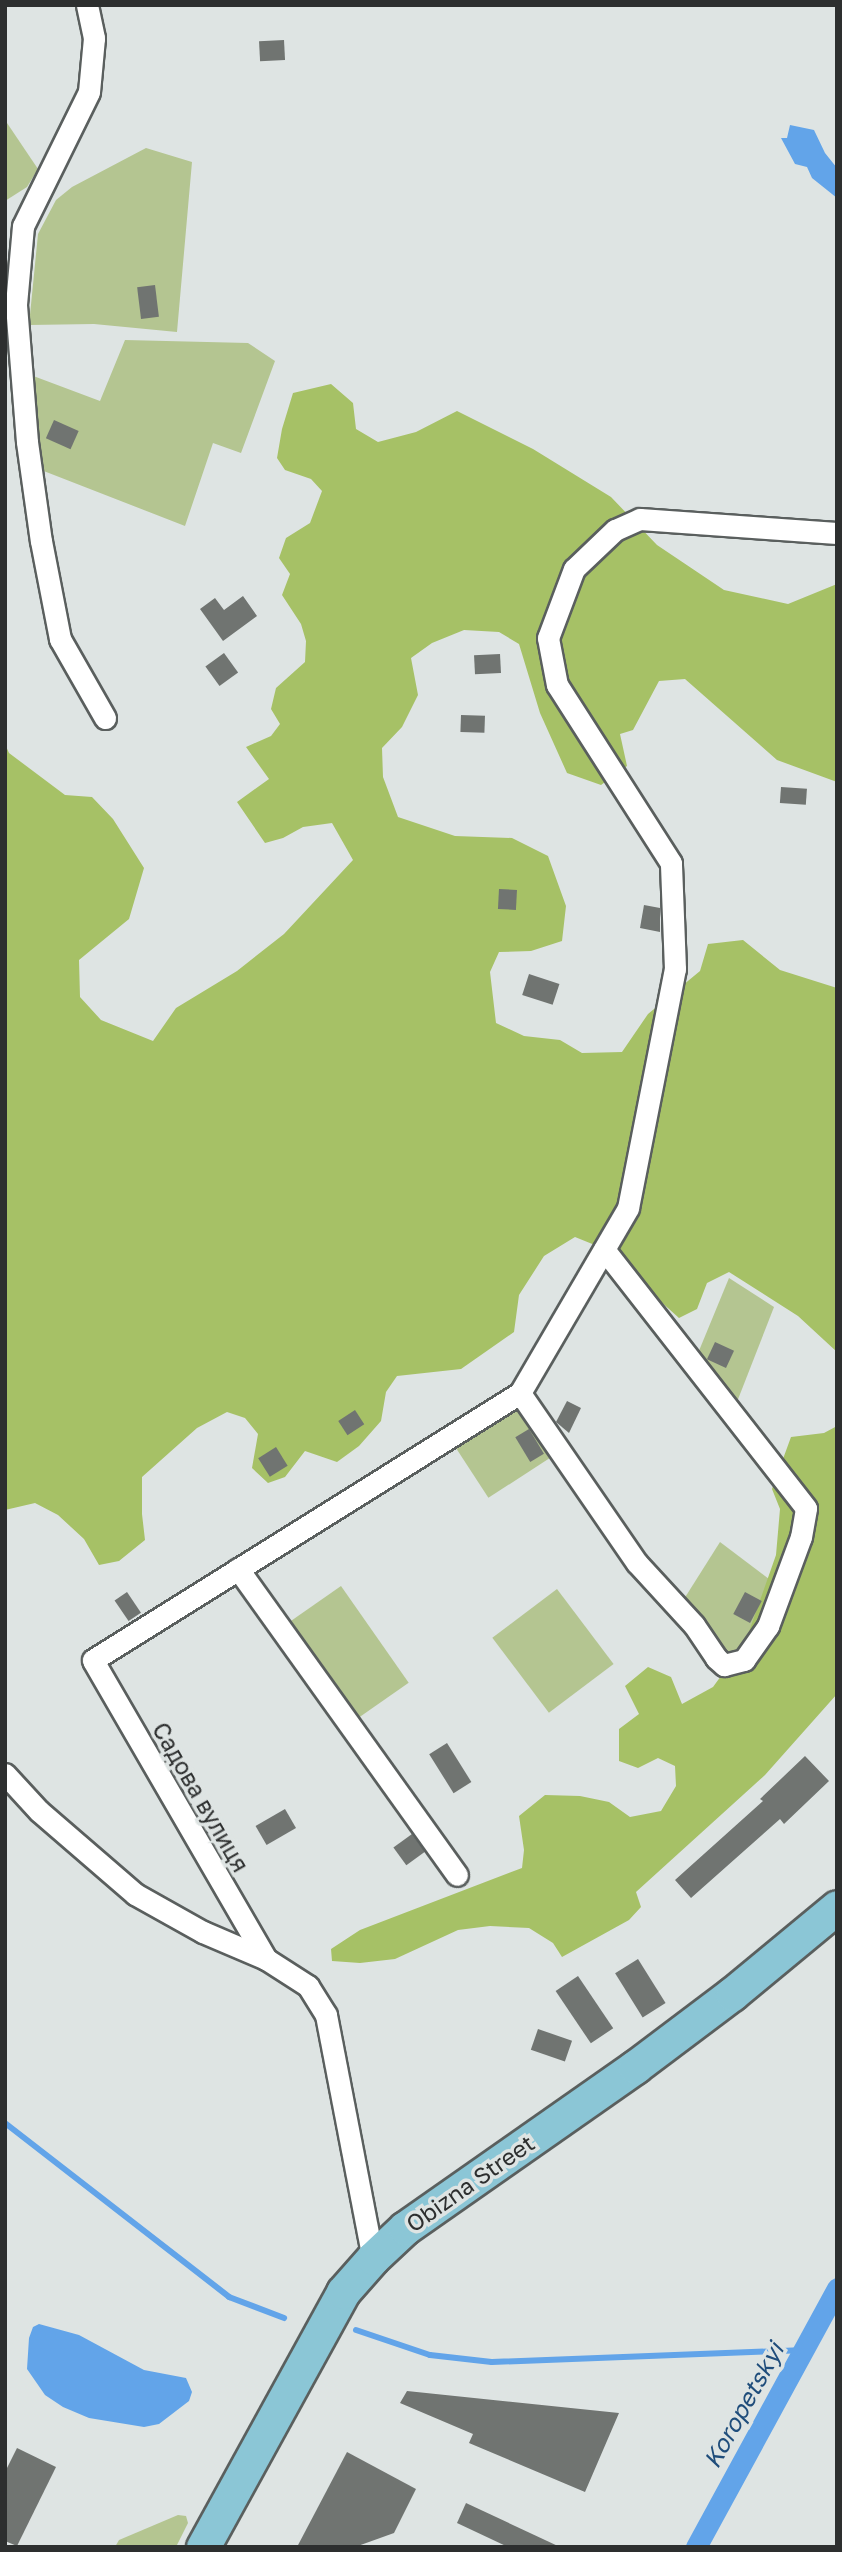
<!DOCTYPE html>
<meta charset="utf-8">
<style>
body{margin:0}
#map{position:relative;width:842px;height:2552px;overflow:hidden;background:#dee4e3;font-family:"Golos Text",sans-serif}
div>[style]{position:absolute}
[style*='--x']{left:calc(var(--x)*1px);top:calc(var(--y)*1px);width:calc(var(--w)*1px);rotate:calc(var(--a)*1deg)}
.green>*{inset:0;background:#b4c591;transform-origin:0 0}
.forest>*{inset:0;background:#a6c166}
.water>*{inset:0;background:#62a4e9}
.stream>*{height:6px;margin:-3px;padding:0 3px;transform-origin:3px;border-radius:3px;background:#62a4e9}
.canal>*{height:21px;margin:-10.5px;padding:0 10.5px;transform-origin:10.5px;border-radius:10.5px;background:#62a4e9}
.building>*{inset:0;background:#707471;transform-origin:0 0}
.roads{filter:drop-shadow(2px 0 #5a5f5e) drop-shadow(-2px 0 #5a5f5e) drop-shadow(0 2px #5a5f5e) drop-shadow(0 -2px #5a5f5e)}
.street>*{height:21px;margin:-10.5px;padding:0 10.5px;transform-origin:10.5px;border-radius:10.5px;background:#fff}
.primary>*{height:33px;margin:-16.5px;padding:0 16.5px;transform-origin:16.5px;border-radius:16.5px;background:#8bc6d6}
span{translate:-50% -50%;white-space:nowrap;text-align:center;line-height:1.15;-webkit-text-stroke:7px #dee4e3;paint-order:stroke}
.street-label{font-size:23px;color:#2d2f2f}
.water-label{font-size:24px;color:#1f4d7b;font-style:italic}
.frame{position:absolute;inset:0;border:7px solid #2d2f2f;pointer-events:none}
</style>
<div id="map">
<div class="green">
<i style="clip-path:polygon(5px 120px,38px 169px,27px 187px,5px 201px)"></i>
<i style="clip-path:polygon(146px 148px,192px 162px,177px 332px,94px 324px,29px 325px,38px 234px,56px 200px,72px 187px)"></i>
<i style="clip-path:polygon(125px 340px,248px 343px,275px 361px,241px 453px,213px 443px,185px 526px,36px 468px,28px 374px,100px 401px)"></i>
<i style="clip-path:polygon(729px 1278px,774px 1307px,735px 1407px,696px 1358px)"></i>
<i style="left:520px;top:1407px;width:59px;height:76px;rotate:57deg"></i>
<i style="clip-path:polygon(720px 1542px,777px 1585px,743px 1653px,723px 1656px,684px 1599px)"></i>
<i style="left:341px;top:1586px;width:118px;height:66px;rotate:55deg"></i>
<i style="left:557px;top:1589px;width:94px;height:81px;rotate:53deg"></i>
<i style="clip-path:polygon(178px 2515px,186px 2516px,188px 2523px,176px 2547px,115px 2547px,119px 2540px)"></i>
</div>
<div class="forest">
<i style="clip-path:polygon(331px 384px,353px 403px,356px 429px,378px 442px,416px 432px,457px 411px,533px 449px,611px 497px,657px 545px,724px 590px,788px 604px,837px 584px,837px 782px,777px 760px,685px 679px,659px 681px,633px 730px,620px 734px,627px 766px,601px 785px,567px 773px,540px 713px,519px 644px,499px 632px,464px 630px,432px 643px,411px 658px,418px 695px,402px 727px,382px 748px,383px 777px,398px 817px,455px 836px,512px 838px,548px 856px,566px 906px,562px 941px,531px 951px,499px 952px,490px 972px,496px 1023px,524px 1036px,560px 1040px,582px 1053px,622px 1052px,648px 1014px,700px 971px,708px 944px,743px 940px,780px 970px,837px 988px,837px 1352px,798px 1316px,729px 1272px,707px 1283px,697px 1309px,679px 1318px,648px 1290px,622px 1256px,575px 1237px,544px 1256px,519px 1295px,514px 1332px,461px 1369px,397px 1376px,386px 1392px,381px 1421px,359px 1446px,337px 1462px,305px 1451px,285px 1477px,268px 1483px,252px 1468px,258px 1434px,245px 1418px,227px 1412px,197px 1428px,142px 1477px,142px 1514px,145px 1540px,119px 1561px,99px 1565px,84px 1539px,58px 1515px,35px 1503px,5px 1510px,5px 744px,9px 753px,65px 795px,92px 797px,113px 819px,144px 868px,129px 919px,79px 960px,80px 997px,101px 1020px,153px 1041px,176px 1008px,237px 971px,284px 934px,353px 860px,332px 823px,303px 827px,283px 838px,265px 843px,237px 802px,269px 779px,246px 747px,271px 736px,280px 724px,271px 709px,276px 688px,305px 662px,306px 641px,301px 624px,282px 595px,290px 574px,279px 558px,286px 538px,310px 523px,322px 491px,311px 479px,285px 470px,277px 458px,282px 429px,293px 393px)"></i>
<i style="clip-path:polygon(837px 1426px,837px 1694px,765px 1775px,636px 1892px,641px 1907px,629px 1920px,562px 1957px,553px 1943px,529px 1928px,490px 1926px,458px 1930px,395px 1959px,360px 1963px,332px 1961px,331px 1949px,360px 1930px,522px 1868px,524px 1850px,519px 1816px,545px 1795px,580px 1796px,609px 1802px,630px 1817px,661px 1811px,676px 1786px,675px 1766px,658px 1758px,638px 1768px,619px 1761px,619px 1729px,639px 1714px,625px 1686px,648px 1667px,671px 1677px,682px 1704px,713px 1687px,745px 1643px,776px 1555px,780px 1509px,772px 1489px,791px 1437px,824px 1433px)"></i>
</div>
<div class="water">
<i style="clip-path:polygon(790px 125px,814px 130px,825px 153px,837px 168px,837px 198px,812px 178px,807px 167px,795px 164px,781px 138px,787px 138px)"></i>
<i style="clip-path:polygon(39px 2324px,79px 2335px,144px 2370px,186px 2378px,192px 2392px,189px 2401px,159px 2424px,144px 2427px,89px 2418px,63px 2407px,45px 2395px,27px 2369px,29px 2338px,33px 2327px)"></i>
</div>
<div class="stream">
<i style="--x:5;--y:2123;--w:284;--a:37.8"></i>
<i style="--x:229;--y:2297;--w:59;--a:20.9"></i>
<i style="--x:356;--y:2330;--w:78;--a:18.7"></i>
<i style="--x:430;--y:2355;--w:62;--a:6.4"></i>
<i style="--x:492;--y:2362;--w:313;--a:-2.2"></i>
</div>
<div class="canal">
<i style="--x:696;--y:2547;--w:295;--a:-61.4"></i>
</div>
<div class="building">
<i style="left:284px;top:40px;width:20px;height:25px;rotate:87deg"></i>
<i style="left:155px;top:285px;width:32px;height:18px;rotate:83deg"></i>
<i style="left:54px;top:420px;width:27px;height:20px;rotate:24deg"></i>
<i style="clip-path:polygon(243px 596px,257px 616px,223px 641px,200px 609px,215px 598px,224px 610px)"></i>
<i style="left:224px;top:653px;width:24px;height:23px;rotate:54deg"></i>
<i style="left:500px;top:654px;width:19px;height:26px;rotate:87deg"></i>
<i style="left:461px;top:715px;width:24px;height:17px;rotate:2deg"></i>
<i style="left:781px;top:787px;width:26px;height:16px;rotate:4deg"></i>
<i style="left:499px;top:889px;width:18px;height:20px;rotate:3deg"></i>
<i style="clip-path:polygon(644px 905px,660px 908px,660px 932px,640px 928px)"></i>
<i style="left:529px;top:974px;width:32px;height:22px;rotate:18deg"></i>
<i style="left:715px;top:1342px;width:21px;height:19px;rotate:25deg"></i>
<i style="clip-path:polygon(567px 1401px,581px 1408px,569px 1433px,556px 1422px)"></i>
<i style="left:355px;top:1410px;width:17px;height:20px;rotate:57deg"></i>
<i style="left:529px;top:1429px;width:29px;height:16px;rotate:59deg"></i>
<i style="left:276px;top:1447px;width:22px;height:21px;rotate:58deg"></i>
<i style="left:127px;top:1592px;width:25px;height:15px;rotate:56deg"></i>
<i style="left:745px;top:1592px;width:19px;height:25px;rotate:28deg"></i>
<i style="left:447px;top:1743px;width:46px;height:21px;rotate:58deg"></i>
<i style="clip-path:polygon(805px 1756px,829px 1781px,784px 1824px,780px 1819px,691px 1898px,675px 1880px,763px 1801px,760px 1799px)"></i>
<i style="left:285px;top:1809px;width:22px;height:34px;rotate:60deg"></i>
<i style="left:412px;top:1834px;width:22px;height:23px;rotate:54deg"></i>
<i style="left:638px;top:1959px;width:52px;height:27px;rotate:58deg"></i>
<i style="left:578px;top:1976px;width:63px;height:27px;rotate:56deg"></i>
<i style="left:538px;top:2029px;width:36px;height:22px;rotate:19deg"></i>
<i style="clip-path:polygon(407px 2391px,619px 2413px,585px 2492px,469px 2443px,473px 2434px,400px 2403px)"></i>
<i style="clip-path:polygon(17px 2448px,56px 2467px,17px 2546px,5px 2541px,5px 2472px)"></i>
<i style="clip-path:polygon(347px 2452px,416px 2489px,394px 2533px,355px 2547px,297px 2547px)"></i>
<i style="clip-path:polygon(466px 2503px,560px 2547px,508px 2547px,457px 2523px)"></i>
</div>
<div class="roads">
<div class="street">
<i style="--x:87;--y:5;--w:34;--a:78"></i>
<i style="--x:94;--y:38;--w:54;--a:95.3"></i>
<i style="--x:89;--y:92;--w:149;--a:116.2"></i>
<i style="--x:23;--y:226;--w:79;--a:95.1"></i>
<i style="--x:16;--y:305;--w:137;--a:85.4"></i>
<i style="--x:27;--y:442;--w:100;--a:82"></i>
<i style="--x:41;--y:541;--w:100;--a:79"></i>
<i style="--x:60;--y:639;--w:91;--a:60.3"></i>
<i style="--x:520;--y:1393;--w:206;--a:55.5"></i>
<i style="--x:637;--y:1563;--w:84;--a:47.4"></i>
<i style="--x:694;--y:1625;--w:40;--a:56"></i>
<i style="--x:716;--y:1658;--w:11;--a:41"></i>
<i style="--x:724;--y:1665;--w:21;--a:-14"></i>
<i style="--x:744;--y:1660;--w:42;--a:-54.8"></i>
<i style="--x:768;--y:1626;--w:95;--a:-69.7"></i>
<i style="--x:801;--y:1537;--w:29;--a:-80"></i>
<i style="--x:806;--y:1508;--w:328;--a:-128"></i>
<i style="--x:238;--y:1569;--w:376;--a:54.4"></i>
<i style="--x:5;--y:1774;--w:50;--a:47.4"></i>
<i style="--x:39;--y:1811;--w:127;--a:40.8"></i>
<i style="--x:135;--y:1894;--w:78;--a:29.2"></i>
<i style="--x:203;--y:1932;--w:69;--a:23.2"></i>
<i style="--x:266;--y:1959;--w:50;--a:32.7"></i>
<i style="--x:308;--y:1986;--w:34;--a:58"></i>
<i style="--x:326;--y:2015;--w:248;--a:79.1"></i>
<i style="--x:266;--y:1959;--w:345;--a:-120.1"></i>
<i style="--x:93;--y:1660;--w:504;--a:-32.02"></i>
<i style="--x:520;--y:1393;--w:214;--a:-59.7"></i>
<i style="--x:628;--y:1208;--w:244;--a:-78.9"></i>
<i style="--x:675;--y:969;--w:106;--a:-92.2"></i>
<i style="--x:671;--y:863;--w:211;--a:-122.6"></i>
<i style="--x:557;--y:685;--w:48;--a:-100.8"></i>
<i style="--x:548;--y:638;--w:74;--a:-69.4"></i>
<i style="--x:574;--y:569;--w:57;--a:-43.6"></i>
<i style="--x:615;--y:530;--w:27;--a:-24"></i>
<i style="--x:640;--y:519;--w:197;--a:4.1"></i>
</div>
<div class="primary">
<i style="--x:203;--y:2547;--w:291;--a:-61.2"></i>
<i style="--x:343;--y:2292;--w:45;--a:-48.6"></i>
<i style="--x:373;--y:2258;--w:44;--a:-43.2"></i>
<i style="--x:405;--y:2228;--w:281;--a:-35"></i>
<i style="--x:635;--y:2067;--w:121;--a:-37"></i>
<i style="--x:732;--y:1994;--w:136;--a:-39.6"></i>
</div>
</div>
<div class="street-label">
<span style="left:201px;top:1797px;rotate:60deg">Садова вулиця</span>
<span style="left:470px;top:2183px;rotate:-35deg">Obizna Street</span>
</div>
<div class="water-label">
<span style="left:743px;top:2405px;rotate:-61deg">Koropetskyi</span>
</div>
<div class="frame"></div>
</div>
